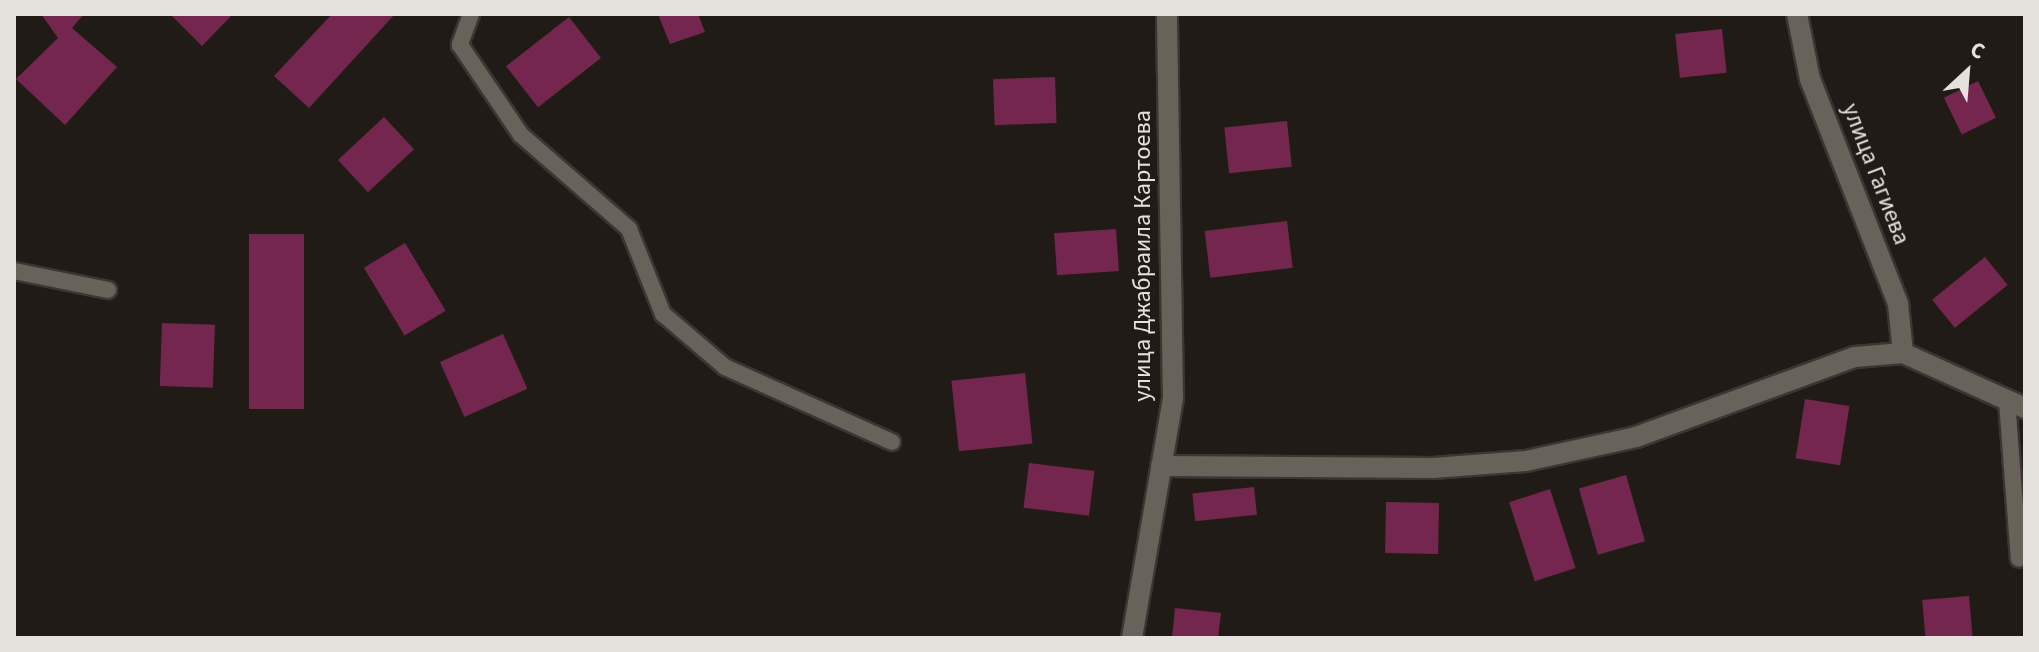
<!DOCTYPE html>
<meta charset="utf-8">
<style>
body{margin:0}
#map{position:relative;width:2039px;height:652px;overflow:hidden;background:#211b15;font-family:"Source Sans 3",sans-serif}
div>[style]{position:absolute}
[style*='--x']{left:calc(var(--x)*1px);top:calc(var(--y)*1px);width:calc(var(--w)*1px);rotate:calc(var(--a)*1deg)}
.building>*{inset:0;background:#74274e;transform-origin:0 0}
.roads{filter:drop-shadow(2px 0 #3a3633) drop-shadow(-2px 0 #3a3633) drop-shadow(0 2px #3a3633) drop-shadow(0 -2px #3a3633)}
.lane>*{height:16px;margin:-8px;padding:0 8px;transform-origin:8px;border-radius:8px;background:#68625b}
.street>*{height:20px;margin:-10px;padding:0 10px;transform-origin:10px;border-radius:10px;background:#68625b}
.secondary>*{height:20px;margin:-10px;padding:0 10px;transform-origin:10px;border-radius:10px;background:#68625b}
span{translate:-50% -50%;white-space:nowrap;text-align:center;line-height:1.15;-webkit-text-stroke:6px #211b15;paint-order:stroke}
.street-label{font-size:24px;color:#e5e1dd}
.frame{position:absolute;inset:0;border:16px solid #e5e1dd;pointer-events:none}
.north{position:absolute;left:1927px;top:32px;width:80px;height:80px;-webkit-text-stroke:6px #211b15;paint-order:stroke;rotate:26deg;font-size:22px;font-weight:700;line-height:32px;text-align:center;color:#e5e1dd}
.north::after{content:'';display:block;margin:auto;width:28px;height:36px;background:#e5e1dd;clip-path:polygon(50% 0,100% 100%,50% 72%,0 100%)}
</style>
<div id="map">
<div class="building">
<i style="clip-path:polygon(41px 14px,84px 14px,72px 28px,117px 67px,65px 125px,16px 79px,58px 38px)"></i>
<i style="clip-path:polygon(170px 14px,233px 14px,202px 46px)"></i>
<i style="clip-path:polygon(332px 14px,395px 14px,309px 108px,274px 76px)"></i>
<i style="clip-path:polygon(658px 14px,698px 14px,705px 32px,670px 44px)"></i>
<i style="left:569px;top:17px;width:52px;height:80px;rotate:52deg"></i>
<i style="left:1722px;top:29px;width:44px;height:47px;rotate:84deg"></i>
<i style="left:1055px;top:77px;width:46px;height:62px;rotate:88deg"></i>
<i style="left:1978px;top:81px;width:41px;height:38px;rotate:64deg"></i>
<i style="left:384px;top:117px;width:44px;height:63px;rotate:47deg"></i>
<i style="left:1287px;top:121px;width:46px;height:63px;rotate:84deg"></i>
<i style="left:1287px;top:221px;width:47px;height:83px;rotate:83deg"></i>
<i style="left:1116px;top:229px;width:42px;height:62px;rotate:86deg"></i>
<i style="left:304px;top:234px;width:175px;height:55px;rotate:90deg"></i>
<i style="left:405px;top:243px;width:79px;height:48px;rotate:59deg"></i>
<i style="left:1985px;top:257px;width:36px;height:68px;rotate:51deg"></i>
<i style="left:162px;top:323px;width:53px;height:63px;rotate:2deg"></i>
<i style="left:503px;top:334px;width:60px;height:69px;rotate:66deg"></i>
<i style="left:1025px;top:373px;width:71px;height:74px;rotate:84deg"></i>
<i style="left:1805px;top:399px;width:45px;height:60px;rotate:9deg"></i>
<i style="left:1029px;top:463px;width:66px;height:45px;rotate:7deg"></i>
<i style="left:1626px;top:475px;width:69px;height:49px;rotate:74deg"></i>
<i style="left:1254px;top:487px;width:28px;height:62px;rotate:84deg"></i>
<i style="left:1550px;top:489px;width:83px;height:43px;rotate:72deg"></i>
<i style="left:1386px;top:502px;width:53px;height:51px;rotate:1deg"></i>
<i style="left:1969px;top:596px;width:42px;height:47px;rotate:85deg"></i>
<i style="clip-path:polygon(1175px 608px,1221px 613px,1218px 638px,1172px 638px)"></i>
</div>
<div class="roads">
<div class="lane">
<i style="--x:471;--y:14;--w:33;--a:110"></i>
<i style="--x:460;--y:45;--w:109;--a:55.9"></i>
<i style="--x:521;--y:135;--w:143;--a:41"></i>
<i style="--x:629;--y:229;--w:92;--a:68.2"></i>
<i style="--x:663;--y:314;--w:82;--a:40.5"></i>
<i style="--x:725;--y:367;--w:183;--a:24.2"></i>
<i style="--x:14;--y:271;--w:96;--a:11.4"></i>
<i style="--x:2007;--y:401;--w:158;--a:85.7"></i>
</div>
<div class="street">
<i style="--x:1797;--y:14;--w:66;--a:78.7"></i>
<i style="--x:1810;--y:79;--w:242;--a:68.6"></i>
<i style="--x:1898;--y:304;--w:49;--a:84.2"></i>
<i style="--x:1161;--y:466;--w:272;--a:0.4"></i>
<i style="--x:1433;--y:468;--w:93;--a:-4.3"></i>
<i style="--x:1526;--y:461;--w:113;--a:-12.3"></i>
<i style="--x:1636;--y:437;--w:233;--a:-20.1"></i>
<i style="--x:1855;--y:357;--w:48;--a:-4.8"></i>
<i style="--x:1903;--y:353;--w:134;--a:24.3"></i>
</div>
<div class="secondary">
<i style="--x:1132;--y:638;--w:242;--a:-80.3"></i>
<i style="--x:1173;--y:399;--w:385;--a:-90.9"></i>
</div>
</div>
<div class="street-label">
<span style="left:1876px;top:174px;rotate:69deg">улица Гагиева</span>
<span style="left:1143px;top:256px;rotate:-90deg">улица Джабраила Картоева</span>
</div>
<div class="frame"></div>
<div class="north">С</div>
</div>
